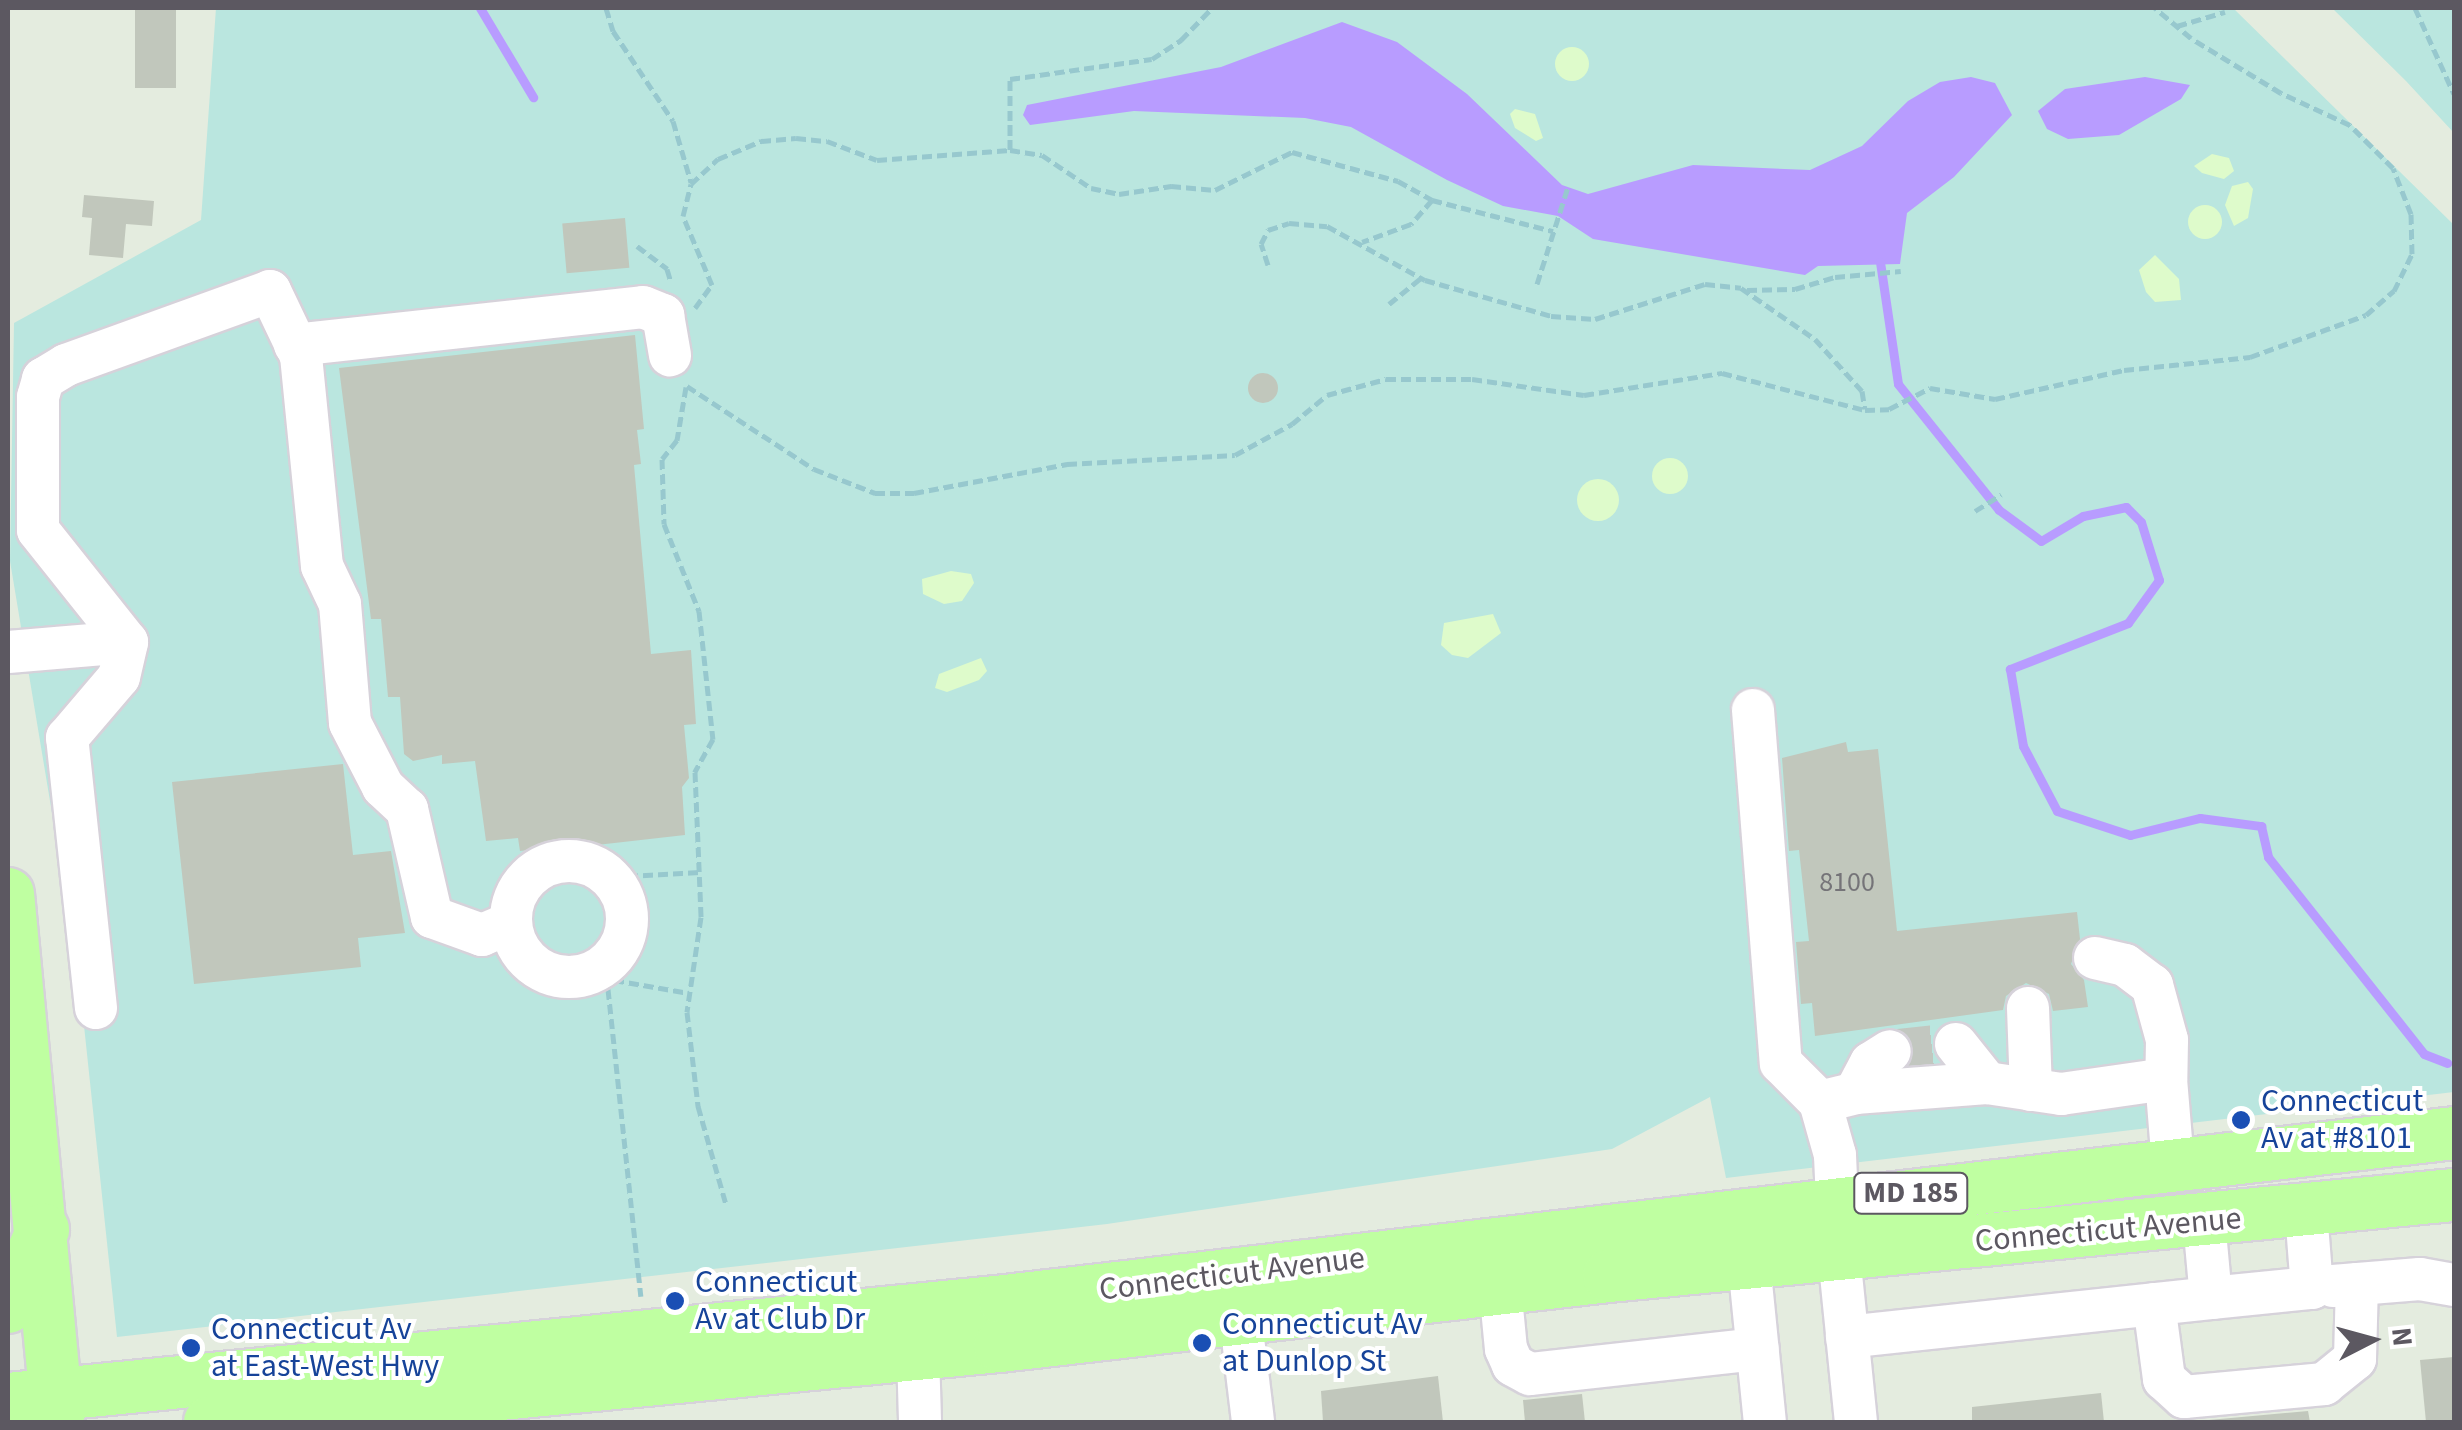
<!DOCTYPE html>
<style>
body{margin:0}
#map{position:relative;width:2462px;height:1430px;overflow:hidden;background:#e4ecdf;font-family:"Source Sans 3",sans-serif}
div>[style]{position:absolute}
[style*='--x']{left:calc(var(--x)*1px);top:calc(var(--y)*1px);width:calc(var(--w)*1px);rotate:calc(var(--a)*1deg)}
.green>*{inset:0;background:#bae6df}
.sand>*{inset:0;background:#defbcb}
.round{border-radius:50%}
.water>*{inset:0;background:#b89cff}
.stream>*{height:9px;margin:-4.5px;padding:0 4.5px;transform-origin:4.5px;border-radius:4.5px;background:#b89cff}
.building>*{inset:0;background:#c1c7bc;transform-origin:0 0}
.minor-tunnel>*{height:42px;margin-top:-21px;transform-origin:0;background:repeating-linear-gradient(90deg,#c2c7c0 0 42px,transparent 0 63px)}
.path>*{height:5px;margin-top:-2.5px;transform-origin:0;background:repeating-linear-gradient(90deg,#97c8ce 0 10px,transparent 0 15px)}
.roads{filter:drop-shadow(2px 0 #d6d2da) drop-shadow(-2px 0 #d6d2da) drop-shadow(0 2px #d6d2da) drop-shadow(0 -2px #d6d2da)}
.minor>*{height:42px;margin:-21px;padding:0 21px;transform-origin:21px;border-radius:21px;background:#fff}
.minor>.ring{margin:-21px;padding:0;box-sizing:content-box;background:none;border:42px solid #fff;border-radius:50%}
.major>*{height:52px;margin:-26px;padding:0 26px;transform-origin:26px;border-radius:26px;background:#bfffa1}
.dots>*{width:28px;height:28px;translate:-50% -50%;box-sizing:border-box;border:5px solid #fff;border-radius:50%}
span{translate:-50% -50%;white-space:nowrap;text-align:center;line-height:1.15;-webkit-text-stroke:8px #fff;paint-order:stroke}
.number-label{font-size:28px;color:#757478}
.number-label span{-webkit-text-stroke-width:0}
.shield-label span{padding:2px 8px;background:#fff;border:2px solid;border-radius:8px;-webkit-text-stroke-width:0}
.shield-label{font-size:30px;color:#5c5861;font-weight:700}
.transit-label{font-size:32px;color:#164399}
.left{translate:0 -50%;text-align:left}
.street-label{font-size:32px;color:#5c5861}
.frame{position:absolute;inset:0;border:10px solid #5c5861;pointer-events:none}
.north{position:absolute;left:2322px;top:1290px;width:100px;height:100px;-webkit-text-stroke:8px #fff;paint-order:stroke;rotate:84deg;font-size:28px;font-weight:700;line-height:40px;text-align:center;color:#5c5861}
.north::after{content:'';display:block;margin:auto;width:35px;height:45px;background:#5c5861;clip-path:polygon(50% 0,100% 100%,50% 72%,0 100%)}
</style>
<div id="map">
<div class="green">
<i style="clip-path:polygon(216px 8px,2233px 8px,2454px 225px,2454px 1092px,1726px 1178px,1710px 1097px,1612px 1149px,1107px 1224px,117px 1337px,78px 969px,10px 561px,14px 323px,201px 220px)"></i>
<i style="clip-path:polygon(2332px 8px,2454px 8px,2454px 133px,2406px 81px)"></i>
</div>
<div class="sand">
<i class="round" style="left:1555px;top:47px;width:34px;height:34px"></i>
<i style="clip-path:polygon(1515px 109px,1535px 114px,1543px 138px,1536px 141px,1515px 128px,1510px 114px)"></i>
<i style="clip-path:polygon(2212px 154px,2229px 158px,2234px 171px,2224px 179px,2202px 173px,2194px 166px)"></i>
<i style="clip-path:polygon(2248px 182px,2253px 189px,2248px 218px,2234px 226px,2225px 205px,2232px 186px)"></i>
<i class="round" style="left:2188px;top:205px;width:34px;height:34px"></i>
<i style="clip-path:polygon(2155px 255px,2179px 279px,2181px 300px,2155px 302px,2146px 292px,2139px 270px)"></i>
<i class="round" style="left:1652px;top:458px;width:36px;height:36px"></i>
<i class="round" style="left:1577px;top:479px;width:42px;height:42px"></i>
<i style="clip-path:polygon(951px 571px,971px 574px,974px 583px,962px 601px,944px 604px,923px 594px,922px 579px)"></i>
<i style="clip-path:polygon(1493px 614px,1501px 633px,1468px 658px,1452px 655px,1441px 645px,1444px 623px)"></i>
<i style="clip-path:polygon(981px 658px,987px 671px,979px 680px,947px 692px,935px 688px,939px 674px)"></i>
</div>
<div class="water">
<i style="clip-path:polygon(1342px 22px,1397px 42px,1467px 94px,1562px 185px,1588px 194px,1693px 165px,1810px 170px,1862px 146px,1908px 101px,1940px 82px,1971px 77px,1995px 83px,2012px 115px,1954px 177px,1907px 213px,1900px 264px,1818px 266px,1805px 275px,1593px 239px,1558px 216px,1503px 206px,1447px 180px,1351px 127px,1305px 118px,1134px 111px,1030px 125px,1023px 115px,1027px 105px,1221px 67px)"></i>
<i style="clip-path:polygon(2145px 77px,2190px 85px,2181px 99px,2119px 135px,2068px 139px,2047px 129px,2038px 111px,2065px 89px)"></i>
</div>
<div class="stream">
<i style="--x:480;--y:8;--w:104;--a:59.2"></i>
<i style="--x:1880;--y:262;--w:123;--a:81.6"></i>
<i style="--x:1898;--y:384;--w:161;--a:51.3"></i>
<i style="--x:1999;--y:510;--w:52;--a:36.4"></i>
<i style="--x:2041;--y:541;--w:49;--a:-30.8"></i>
<i style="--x:2083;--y:516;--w:44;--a:-11.8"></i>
<i style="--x:2126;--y:507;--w:21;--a:45"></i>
<i style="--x:2141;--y:522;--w:61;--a:72.8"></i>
<i style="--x:2159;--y:580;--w:53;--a:125.8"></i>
<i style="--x:2128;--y:623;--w:127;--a:158.7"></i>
<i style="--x:2010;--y:669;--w:78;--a:80.4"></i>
<i style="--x:2023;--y:746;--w:73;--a:62.4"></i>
<i style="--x:2057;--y:811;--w:77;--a:18.2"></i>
<i style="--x:2130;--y:835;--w:72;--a:-13.7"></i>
<i style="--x:2200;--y:818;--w:62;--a:7.5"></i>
<i style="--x:2261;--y:826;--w:32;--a:77"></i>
<i style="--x:2268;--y:857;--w:251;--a:51.6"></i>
<i style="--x:2424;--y:1054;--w:25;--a:21"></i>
</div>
<div class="building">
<i style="left:135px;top:8px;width:41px;height:80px"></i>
<i style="clip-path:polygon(84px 195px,154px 201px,152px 226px,126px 224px,123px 258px,89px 255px,92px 218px,82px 217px)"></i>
<i style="left:625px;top:218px;width:50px;height:63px;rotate:85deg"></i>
<i style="clip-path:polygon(635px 335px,644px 429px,637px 430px,641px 464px,634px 465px,651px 654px,691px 650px,696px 724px,684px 725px,689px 778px,682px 787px,685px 835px,579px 847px,582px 879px,548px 883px,547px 848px,520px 851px,518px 838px,486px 841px,475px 761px,442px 764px,442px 755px,413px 761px,404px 754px,400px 697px,388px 697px,381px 619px,371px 619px,339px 368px)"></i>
<i class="round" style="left:1248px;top:373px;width:30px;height:30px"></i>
<i style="clip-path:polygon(1846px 742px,1848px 752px,1878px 749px,1897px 931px,2077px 912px,2080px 939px,2071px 964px,2084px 980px,2088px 1007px,2053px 1011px,2049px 994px,2026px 983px,2006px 996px,2003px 1010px,1815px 1036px,1812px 1003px,1801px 1004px,1796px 942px,1809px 941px,1799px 850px,1789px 851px,1782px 758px)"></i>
<i style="clip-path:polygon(343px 764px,353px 855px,391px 851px,405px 933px,358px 938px,361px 967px,194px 984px,172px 782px)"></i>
<i style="clip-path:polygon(2454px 1357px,2454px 1422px,2426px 1422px,2420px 1360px)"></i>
<i style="clip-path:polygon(1438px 1376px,1443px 1422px,1323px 1422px,1321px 1391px)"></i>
<i style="clip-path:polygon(2101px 1393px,2104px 1422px,1972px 1422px,1972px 1407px)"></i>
<i style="clip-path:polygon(1582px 1394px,1585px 1422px,1525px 1422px,1523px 1400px)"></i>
<i style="clip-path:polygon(2308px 1411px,2310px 1422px,2209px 1422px,2209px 1420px)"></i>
</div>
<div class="minor-tunnel">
<i style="--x:1890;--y:1051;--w:66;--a:-6.1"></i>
</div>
<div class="path">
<i style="--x:606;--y:8;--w:24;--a:73"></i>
<i style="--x:613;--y:31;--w:108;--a:56.3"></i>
<i style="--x:673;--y:121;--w:64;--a:73.6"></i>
<i style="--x:2415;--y:8;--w:94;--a:65.6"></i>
<i style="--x:2177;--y:26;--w:50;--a:-16.3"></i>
<i style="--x:1010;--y:150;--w:32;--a:9"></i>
<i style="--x:1042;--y:155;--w:59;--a:34"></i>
<i style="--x:1091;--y:188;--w:29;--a:12"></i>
<i style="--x:1119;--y:194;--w:53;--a:-8.7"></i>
<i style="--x:1171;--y:186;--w:44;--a:5.2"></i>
<i style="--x:1215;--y:190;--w:86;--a:-26.3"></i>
<i style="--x:1292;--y:152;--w:110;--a:15.3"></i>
<i style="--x:1398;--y:181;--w:39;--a:29"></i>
<i style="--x:1432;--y:200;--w:32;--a:131"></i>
<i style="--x:1411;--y:224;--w:52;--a:159.8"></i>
<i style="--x:1432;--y:200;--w:125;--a:14.4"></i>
<i style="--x:637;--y:246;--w:38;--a:37"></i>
<i style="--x:667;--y:269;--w:14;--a:73"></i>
<i style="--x:1268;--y:265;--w:22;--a:-108"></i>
<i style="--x:1261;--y:244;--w:16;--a:-63"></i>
<i style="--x:1268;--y:230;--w:22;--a:-18"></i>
<i style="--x:1289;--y:223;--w:38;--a:5"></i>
<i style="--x:1327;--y:226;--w:112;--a:28.9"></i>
<i style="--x:1425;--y:280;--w:131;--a:15.9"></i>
<i style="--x:1551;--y:316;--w:44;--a:3.9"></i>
<i style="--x:1595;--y:319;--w:115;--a:-17.7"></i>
<i style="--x:1705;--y:284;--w:36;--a:6"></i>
<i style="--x:1741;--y:288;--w:90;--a:34.6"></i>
<i style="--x:1815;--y:339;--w:70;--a:47.9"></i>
<i style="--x:1862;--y:391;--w:18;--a:81"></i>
<i style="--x:1537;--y:284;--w:102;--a:-72.3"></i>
<i style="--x:1747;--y:290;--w:48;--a:-1.2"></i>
<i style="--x:1795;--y:289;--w:42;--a:-16.7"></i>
<i style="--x:1835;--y:277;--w:66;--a:-5.2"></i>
<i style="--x:1389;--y:304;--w:41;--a:-39.1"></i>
<i style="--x:695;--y:308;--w:29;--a:-54"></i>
<i style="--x:712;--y:285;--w:75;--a:-112.8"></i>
<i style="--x:683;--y:216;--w:33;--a:-76"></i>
<i style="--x:691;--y:184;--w:37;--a:-43"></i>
<i style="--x:718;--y:159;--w:47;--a:-22.7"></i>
<i style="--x:761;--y:141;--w:35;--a:-5"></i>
<i style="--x:796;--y:138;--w:31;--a:6"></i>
<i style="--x:827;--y:141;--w:53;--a:20.8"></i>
<i style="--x:877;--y:160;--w:133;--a:-4.3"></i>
<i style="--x:1010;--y:150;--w:71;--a:-90"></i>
<i style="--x:1010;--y:79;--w:143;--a:-8"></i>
<i style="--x:1152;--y:59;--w:35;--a:-33"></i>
<i style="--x:1181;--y:40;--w:45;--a:-45.9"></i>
<i style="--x:687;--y:386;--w:152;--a:33.2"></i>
<i style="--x:814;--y:469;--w:66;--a:21.5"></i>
<i style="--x:875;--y:493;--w:39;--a:0"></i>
<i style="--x:914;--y:493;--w:156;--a:-10.7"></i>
<i style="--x:1067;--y:464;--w:168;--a:-3.1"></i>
<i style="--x:1235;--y:455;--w:65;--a:-28.5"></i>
<i style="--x:1292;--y:424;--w:45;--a:-39.6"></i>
<i style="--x:1327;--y:395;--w:61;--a:-15.2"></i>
<i style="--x:1386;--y:379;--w:86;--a:0"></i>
<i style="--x:1472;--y:379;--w:113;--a:8.1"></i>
<i style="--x:1584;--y:395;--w:140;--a:-9.1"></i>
<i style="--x:1722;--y:373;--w:148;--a:14.5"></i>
<i style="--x:1865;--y:410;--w:24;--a:-2"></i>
<i style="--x:1889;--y:409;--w:46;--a:-27.1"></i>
<i style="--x:1930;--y:388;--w:66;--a:9.6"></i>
<i style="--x:1995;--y:399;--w:132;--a:-12.7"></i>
<i style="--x:2124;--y:370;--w:127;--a:-5.9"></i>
<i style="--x:2250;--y:357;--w:123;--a:-19.9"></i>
<i style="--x:2366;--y:315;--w:37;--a:-41"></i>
<i style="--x:2394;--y:291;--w:41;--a:-64.1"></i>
<i style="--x:2412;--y:254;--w:40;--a:-91.4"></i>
<i style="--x:2411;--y:214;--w:49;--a:-111.4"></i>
<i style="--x:2393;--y:168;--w:61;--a:-135"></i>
<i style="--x:2350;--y:125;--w:76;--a:-155.1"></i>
<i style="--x:2281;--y:93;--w:105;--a:-148.6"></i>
<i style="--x:2191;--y:38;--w:47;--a:-140.2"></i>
<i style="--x:686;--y:387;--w:54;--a:99.6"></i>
<i style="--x:677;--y:440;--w:24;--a:128"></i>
<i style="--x:662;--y:459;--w:65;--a:88.2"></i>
<i style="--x:664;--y:524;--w:94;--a:68.1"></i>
<i style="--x:699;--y:611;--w:129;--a:83.8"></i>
<i style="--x:713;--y:739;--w:38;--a:119"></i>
<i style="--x:695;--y:772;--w:145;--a:87.6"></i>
<i style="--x:701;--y:917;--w:96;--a:98.4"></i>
<i style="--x:687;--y:1012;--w:95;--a:83.3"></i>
<i style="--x:698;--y:1106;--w:102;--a:74.1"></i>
<i style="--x:1975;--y:511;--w:31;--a:-32"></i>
<i style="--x:594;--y:844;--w:47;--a:43.3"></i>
<i style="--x:628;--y:876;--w:37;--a:71"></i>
<i style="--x:640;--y:911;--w:43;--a:97.9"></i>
<i style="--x:634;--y:954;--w:44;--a:126.6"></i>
<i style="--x:608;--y:989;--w:309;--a:83.9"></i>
<i style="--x:628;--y:876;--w:72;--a:-3.2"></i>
<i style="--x:614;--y:980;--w:76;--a:9.8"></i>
</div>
<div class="roads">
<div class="minor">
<i style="--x:295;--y:345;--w:350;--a:-6.2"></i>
<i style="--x:643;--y:307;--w:22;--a:22"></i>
<i style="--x:663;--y:315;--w:41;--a:80.1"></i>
<i style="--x:8;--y:652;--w:119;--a:-4.8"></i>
<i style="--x:1753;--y:710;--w:354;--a:85.5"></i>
<i style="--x:1781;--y:1063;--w:55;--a:45"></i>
<i class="ring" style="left:511px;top:861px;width:74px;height:74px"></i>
<i style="--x:2095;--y:958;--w:31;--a:13"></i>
<i style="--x:2125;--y:965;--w:34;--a:37"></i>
<i style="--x:2152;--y:985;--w:57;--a:74.7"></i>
<i style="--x:2167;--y:1040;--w:39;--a:91"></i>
<i style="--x:96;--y:1008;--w:272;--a:-96.1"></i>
<i style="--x:67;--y:738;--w:80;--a:-49.6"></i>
<i style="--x:119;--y:677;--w:36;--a:-77"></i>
<i style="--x:127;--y:642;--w:143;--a:-128.5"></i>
<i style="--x:38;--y:530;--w:133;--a:-90"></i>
<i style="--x:38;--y:397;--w:19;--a:-74"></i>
<i style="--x:43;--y:379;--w:27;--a:-31"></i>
<i style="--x:66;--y:365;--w:217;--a:-19.9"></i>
<i style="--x:270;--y:291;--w:72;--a:64.5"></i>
<i style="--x:301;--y:356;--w:211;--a:84.3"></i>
<i style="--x:322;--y:566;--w:42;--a:64.7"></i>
<i style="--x:340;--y:604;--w:119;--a:85.2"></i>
<i style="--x:350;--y:723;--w:72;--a:62.7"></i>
<i style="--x:383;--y:787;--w:33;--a:43"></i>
<i style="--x:407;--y:809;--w:111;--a:77"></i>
<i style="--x:432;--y:917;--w:53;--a:19.8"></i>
<i style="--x:482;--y:935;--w:30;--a:-23"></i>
<i style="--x:2028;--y:1008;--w:82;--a:87.9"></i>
<i style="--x:1956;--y:1044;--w:50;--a:51.5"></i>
<i style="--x:1855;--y:1093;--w:34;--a:-62"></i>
<i style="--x:1871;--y:1063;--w:22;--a:-32"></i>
<i style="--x:1837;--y:1201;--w:46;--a:-92.5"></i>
<i style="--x:1835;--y:1155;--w:55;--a:-105.8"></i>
<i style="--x:1820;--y:1102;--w:36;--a:-14"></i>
<i style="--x:1855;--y:1093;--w:132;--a:-4.3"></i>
<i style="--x:1987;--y:1083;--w:75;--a:8.5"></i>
<i style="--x:2061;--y:1094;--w:106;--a:-8.1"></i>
<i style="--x:2166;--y:1079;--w:85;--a:85.3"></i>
<i style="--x:2204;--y:1221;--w:77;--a:84.8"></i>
<i style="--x:2211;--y:1298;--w:101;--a:-5.7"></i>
<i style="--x:2312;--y:1288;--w:77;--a:-94.5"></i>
<i style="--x:1839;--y:1255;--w:168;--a:84.2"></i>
<i style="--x:1749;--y:1263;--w:160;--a:84.3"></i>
<i style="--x:2333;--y:1286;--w:87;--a:-4.6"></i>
<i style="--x:2420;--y:1279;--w:35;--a:10"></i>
<i style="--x:1500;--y:1287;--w:62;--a:84.5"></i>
<i style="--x:1506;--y:1349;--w:17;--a:66"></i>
<i style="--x:1513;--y:1365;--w:19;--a:28"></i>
<i style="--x:1530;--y:1374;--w:229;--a:-6.3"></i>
<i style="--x:1237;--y:1289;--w:134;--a:83.1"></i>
<i style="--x:2154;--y:1304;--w:76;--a:82.4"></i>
<i style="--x:2164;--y:1379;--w:27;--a:42"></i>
<i style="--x:2184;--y:1397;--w:141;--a:-5.3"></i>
<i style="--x:2324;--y:1384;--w:40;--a:-39"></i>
<i style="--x:2355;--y:1359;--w:75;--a:-88.5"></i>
<i style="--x:1847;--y:1337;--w:366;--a:-6.1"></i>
<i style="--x:918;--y:1353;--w:69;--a:88.3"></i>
</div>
<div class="major">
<i style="--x:8;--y:894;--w:530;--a:84.59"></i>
<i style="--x:8;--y:1307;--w:85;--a:-65.6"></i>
<i style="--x:8;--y:1399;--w:1002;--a:-5.61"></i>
<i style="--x:1005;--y:1301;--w:1459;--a:-6.61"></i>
<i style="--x:210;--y:1422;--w:794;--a:-5.5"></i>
<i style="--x:1000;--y:1346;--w:613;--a:-6.56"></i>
<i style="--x:1609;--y:1276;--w:849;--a:-5.48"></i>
</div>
</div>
<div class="dots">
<i style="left:2241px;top:1120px;background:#1a4fb4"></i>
<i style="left:675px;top:1301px;background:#1a4fb4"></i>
<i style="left:1202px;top:1343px;background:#1a4fb4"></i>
<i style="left:191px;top:1348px;background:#1a4fb4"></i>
</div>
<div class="number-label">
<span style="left:1847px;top:882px">8100</span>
</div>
<div class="shield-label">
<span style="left:1911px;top:1193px">MD 185</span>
</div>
<div class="transit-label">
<span class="left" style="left:2261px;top:1120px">Connecticut<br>Av at #8101</span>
<span class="left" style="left:695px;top:1301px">Connecticut<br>Av at Club Dr</span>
<span class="left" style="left:1222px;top:1343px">Connecticut Av<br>at Dunlop St</span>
<span class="left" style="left:211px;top:1348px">Connecticut Av<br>at East-West Hwy</span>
</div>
<div class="street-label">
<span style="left:2108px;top:1230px;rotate:-5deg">Connecticut Avenue</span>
<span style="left:1232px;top:1274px;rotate:-7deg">Connecticut Avenue</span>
</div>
<div class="frame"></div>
<div class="north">N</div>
</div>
